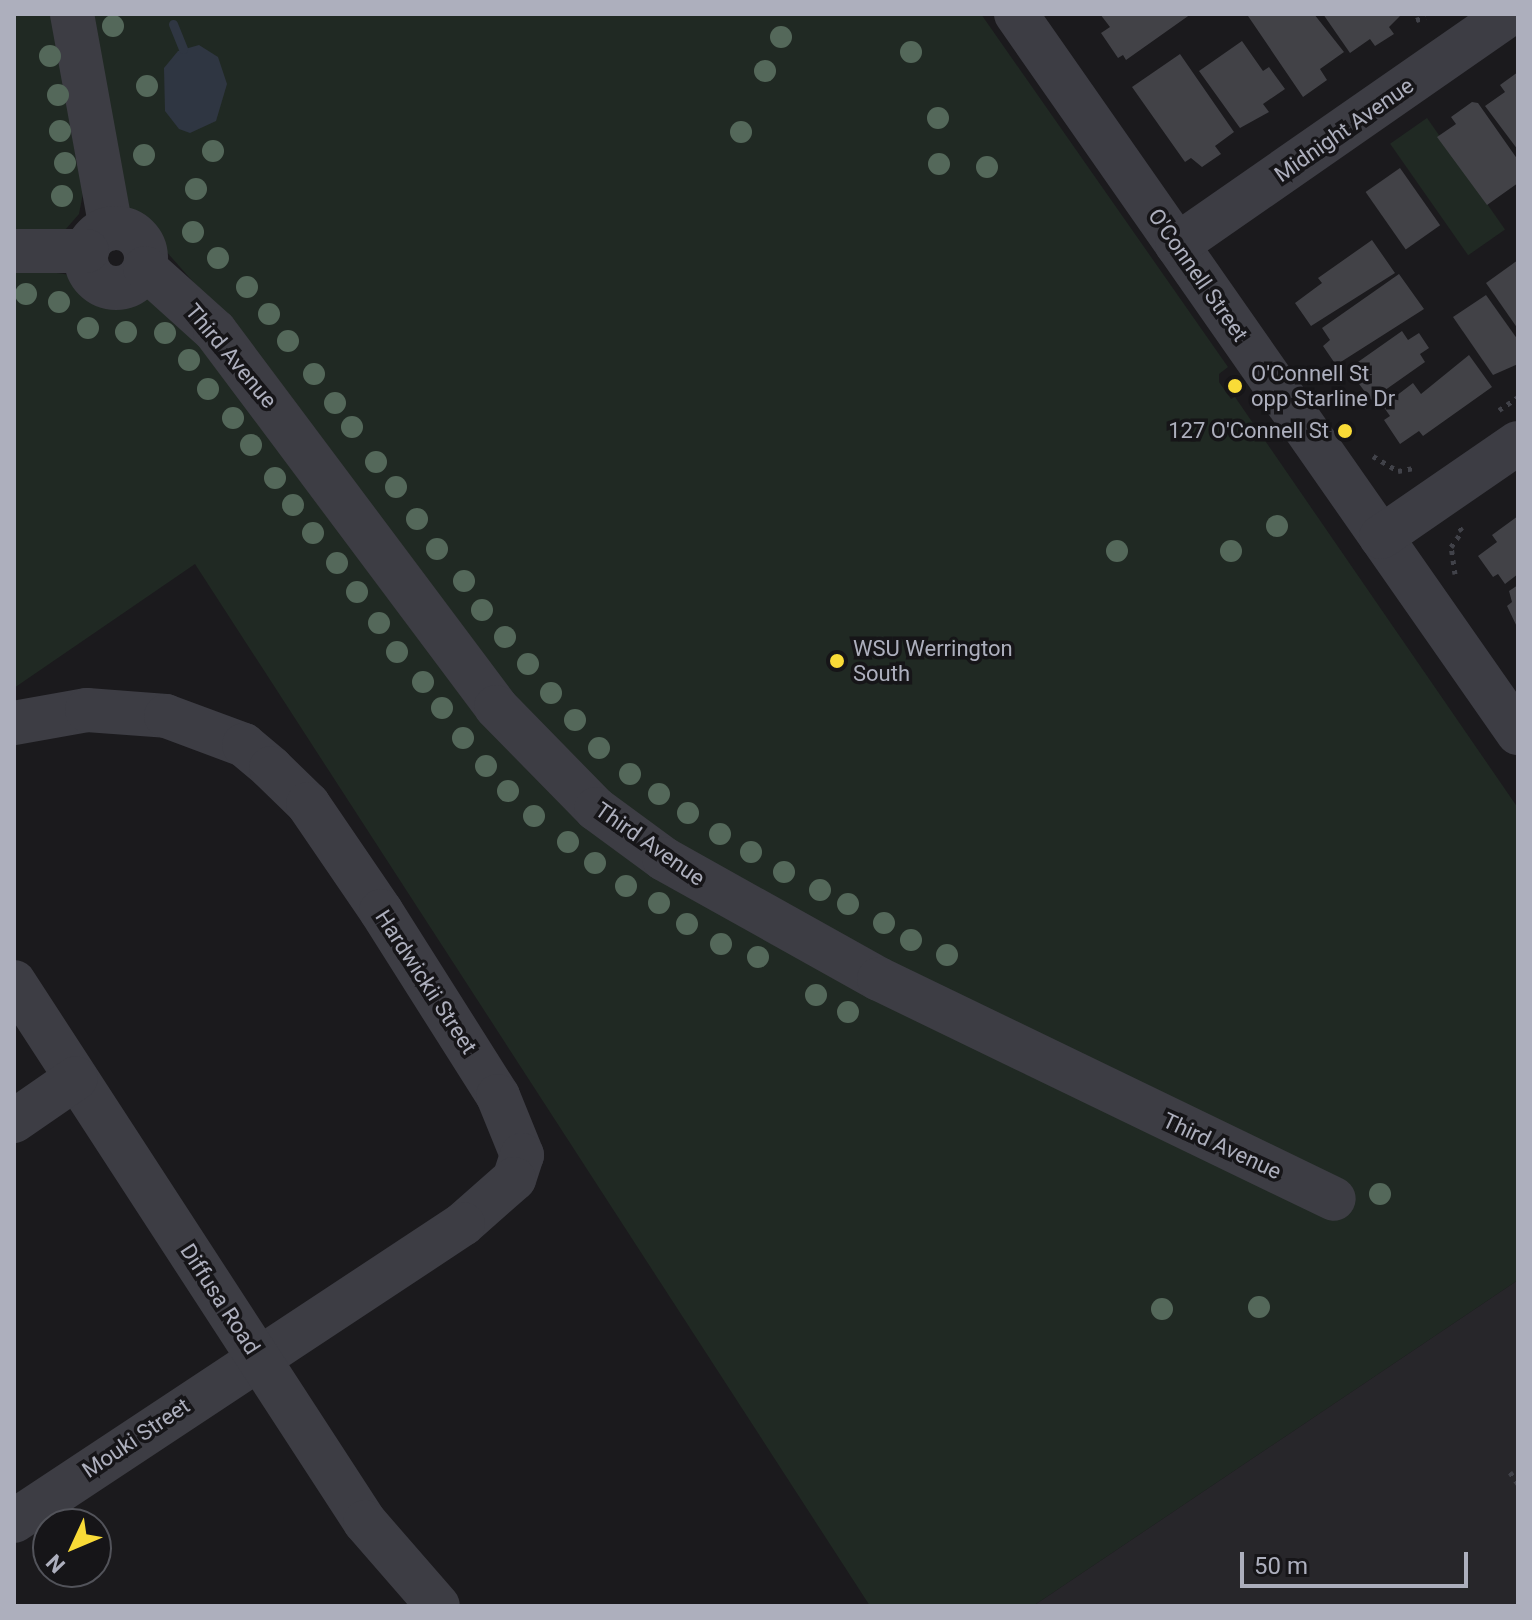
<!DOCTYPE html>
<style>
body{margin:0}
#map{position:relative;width:1532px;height:1620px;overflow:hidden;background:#1b1a1d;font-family:Roboto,sans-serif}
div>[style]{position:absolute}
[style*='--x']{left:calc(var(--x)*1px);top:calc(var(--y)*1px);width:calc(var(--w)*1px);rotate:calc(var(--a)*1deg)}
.built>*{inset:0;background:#27262a}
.green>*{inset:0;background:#202923;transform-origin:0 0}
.water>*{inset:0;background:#2f3642}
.stream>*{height:9px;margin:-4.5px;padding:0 4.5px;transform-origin:4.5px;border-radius:4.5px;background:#2f3642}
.building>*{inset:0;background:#424247;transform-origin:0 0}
.path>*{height:5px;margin-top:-2.5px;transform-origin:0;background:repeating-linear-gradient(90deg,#414249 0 4px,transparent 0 10px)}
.minor>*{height:44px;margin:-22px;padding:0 22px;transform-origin:22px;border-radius:22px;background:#3d3d44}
.minor>.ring{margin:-22px;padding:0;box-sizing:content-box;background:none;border:44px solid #3d3d44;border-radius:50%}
.trees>*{width:22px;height:22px;margin:-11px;border-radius:50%;background:#54685a}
.dots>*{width:22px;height:22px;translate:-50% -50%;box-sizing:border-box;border:4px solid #161518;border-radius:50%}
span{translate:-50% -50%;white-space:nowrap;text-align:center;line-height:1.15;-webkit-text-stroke:7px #161518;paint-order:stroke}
.street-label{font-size:22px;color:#adafbd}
.poi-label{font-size:22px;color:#adafbd}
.left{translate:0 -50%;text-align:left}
.right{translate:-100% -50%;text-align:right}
.frame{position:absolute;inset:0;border:16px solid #adafbd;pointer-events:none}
.north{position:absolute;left:32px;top:1508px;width:80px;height:80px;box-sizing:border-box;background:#161518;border:2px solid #52535a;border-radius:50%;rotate:226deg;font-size:22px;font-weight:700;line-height:32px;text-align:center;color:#adafbd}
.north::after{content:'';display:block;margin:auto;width:28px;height:36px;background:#f9db37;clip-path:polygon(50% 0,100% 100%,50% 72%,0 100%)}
.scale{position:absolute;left:1240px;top:1552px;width:228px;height:36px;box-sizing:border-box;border:4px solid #adafbd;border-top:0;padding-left:10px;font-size:24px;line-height:28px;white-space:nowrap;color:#adafbd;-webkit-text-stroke:6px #161518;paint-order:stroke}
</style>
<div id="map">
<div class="built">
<i style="clip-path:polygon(1518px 1280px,1518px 1606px,1033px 1606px)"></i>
</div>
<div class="green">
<i style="clip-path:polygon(14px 14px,56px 14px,84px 188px,79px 214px,65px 230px,14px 236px)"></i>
<i style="clip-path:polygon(88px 14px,981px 14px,1228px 367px,1219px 374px,1219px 382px,1231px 399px,1235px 397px,1518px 808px,1518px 1280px,1033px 1606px,870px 1606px,195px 564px,14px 688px,14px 267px,71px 275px,103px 299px,145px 296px,168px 305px,397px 601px,760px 933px,1025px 1074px,1056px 1052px,646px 826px,536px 728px,227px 320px,125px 205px)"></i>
<i style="left:1427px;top:118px;width:136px;height:45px;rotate:55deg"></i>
</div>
<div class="water">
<i style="clip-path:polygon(199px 45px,218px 57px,227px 84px,216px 121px,190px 133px,179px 129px,165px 111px,164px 68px,178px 51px)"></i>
</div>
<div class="stream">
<i style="--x:173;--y:24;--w:27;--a:68"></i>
</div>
<div class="building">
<i style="clip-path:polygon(1100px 14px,1191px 14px,1126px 60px,1123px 55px,1118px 58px,1101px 33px,1110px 27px)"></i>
<i style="clip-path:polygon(1314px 14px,1344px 52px,1320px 69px,1327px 80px,1303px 97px,1248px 16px)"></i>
<i style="clip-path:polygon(1323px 14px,1402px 14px,1389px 27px,1394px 34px,1375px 46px,1370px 39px,1350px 53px)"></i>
<i style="clip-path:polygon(1242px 41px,1263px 71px,1269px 67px,1285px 89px,1263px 104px,1269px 112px,1240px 128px,1199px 71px)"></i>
<i style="clip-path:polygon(1180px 54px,1234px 132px,1215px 146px,1221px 154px,1202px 167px,1191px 158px,1185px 162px,1132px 87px)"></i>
<i style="clip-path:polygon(1518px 72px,1518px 150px,1485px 106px,1505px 92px,1500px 85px)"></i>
<i style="clip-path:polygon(1472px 102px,1478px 103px,1518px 160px,1518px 183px,1487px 205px,1437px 137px,1456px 124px,1451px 117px)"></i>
<i style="left:1400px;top:168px;width:70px;height:42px;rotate:55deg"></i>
<i style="clip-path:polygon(1372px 240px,1395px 273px,1311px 326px,1295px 303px,1322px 283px,1318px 278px)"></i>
<i style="clip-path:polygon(1518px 260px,1518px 329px,1486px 283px)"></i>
<i style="clip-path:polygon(1399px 274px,1424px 309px,1336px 365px,1323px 346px,1330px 340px,1322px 328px)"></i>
<i style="clip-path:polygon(1486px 295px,1518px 340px,1518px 364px,1493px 375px,1453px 317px)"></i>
<i style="clip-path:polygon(1402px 331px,1408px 340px,1419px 333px,1429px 348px,1420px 354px,1425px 362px,1371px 400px,1348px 369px)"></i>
<i style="clip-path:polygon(1469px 355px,1492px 387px,1423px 436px,1419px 431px,1400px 444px,1384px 420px,1390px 416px,1383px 406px,1413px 383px,1421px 394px)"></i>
<i style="clip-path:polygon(1518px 516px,1518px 574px,1505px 584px,1498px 574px,1493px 577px,1478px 556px,1497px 542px,1492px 535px)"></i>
<i style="clip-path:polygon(1518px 585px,1518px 629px,1507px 606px,1512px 602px,1509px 591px)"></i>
</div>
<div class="path">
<i style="--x:1416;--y:20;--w:10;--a:-17"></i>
<i style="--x:1499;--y:410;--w:23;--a:-34"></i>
<i style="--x:1373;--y:456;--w:29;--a:31"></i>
<i style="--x:1398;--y:471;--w:16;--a:-11"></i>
<i style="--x:1455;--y:574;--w:27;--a:-98"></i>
<i style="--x:1451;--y:547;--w:19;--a:-55"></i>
<i style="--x:1462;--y:531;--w:7;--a:-124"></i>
<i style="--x:1510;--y:1472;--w:14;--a:56"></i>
</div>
<div class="minor">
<i style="--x:72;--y:14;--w:218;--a:79.7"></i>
<i style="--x:1016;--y:14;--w:877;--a:55.08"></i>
<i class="ring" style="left:86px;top:228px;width:16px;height:16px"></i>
<i style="--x:1177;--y:245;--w:404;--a:-34.8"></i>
<i style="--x:14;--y:251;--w:73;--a:0"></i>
<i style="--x:145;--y:268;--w:94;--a:42"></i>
<i style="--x:215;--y:331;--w:469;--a:53.2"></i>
<i style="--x:496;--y:707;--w:143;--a:45.6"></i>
<i style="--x:596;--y:809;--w:84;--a:36.3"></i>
<i style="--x:664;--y:859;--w:246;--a:29.2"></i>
<i style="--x:879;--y:979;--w:505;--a:25.8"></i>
<i style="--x:1381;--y:537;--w:166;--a:-34.5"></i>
<i style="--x:14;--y:723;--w:74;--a:-10.1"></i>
<i style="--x:87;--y:710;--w:79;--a:4.3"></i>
<i style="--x:166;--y:716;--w:83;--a:20.4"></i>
<i style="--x:244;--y:745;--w:35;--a:40"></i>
<i style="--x:271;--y:768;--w:52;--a:44.2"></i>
<i style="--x:308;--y:804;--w:130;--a:55.7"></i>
<i style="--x:381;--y:911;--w:219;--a:57.7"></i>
<i style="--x:498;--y:1096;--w:64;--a:67.9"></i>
<i style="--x:522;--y:1155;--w:25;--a:108"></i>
<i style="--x:514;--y:1179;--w:68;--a:138.6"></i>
<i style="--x:463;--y:1224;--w:538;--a:146.52"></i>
<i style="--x:14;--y:982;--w:644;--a:56.98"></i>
<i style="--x:365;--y:1522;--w:111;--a:49"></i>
<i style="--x:14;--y:1121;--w:75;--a:-34.7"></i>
</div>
<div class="trees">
<i style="left:113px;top:26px"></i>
<i style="left:781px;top:37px"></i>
<i style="left:911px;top:52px"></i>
<i style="left:50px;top:56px"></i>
<i style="left:765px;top:71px"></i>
<i style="left:147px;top:86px"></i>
<i style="left:58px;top:95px"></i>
<i style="left:938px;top:118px"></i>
<i style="left:60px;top:131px"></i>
<i style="left:741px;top:132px"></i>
<i style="left:213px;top:151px"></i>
<i style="left:144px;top:155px"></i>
<i style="left:65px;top:163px"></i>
<i style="left:939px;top:164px"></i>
<i style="left:987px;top:167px"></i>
<i style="left:196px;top:189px"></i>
<i style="left:62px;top:196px"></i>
<i style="left:193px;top:232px"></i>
<i style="left:218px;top:258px"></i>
<i style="left:247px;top:287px"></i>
<i style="left:26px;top:294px"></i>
<i style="left:59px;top:302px"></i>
<i style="left:269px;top:314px"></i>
<i style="left:88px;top:328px"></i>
<i style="left:126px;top:332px"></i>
<i style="left:165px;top:333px"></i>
<i style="left:288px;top:341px"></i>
<i style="left:189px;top:360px"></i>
<i style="left:314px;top:374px"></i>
<i style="left:208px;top:389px"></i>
<i style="left:335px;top:403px"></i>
<i style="left:233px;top:418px"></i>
<i style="left:352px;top:427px"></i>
<i style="left:251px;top:445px"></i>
<i style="left:376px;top:462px"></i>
<i style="left:275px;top:478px"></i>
<i style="left:396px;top:487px"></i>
<i style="left:293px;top:505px"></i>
<i style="left:417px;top:519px"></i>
<i style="left:1277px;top:526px"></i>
<i style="left:313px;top:533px"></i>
<i style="left:437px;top:549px"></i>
<i style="left:1117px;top:551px"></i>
<i style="left:1231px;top:551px"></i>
<i style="left:337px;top:563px"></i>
<i style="left:464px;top:581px"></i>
<i style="left:357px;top:592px"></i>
<i style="left:482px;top:610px"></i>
<i style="left:379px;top:623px"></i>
<i style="left:505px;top:637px"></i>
<i style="left:397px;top:652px"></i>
<i style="left:528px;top:664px"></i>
<i style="left:423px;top:682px"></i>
<i style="left:551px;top:693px"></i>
<i style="left:442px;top:708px"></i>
<i style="left:575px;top:720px"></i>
<i style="left:463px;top:738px"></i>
<i style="left:599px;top:748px"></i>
<i style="left:486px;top:766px"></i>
<i style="left:630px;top:774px"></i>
<i style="left:508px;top:791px"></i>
<i style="left:659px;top:794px"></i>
<i style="left:688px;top:813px"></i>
<i style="left:534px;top:816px"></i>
<i style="left:720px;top:834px"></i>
<i style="left:568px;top:842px"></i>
<i style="left:751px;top:852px"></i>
<i style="left:595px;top:863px"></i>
<i style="left:784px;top:872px"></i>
<i style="left:626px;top:886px"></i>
<i style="left:820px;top:890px"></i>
<i style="left:659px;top:903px"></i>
<i style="left:848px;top:904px"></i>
<i style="left:884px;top:923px"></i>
<i style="left:687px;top:924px"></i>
<i style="left:911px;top:940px"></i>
<i style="left:721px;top:944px"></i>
<i style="left:947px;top:955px"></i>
<i style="left:758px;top:957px"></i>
<i style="left:816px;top:995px"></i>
<i style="left:848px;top:1012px"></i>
<i style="left:1380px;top:1194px"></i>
<i style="left:1259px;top:1307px"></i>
<i style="left:1162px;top:1309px"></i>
</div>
<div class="dots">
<i style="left:1235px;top:386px;background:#f9db37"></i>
<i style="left:1345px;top:431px;background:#f9db37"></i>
<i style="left:837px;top:661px;background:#f9db37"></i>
</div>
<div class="street-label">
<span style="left:1344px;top:130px;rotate:-35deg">Midnight Avenue</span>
<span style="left:1198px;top:275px;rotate:55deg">O'Connell Street</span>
<span style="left:231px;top:356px;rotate:50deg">Third Avenue</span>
<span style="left:650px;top:844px;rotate:35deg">Third Avenue</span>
<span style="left:426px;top:982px;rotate:57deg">Hardwickii Street</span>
<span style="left:1222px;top:1146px;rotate:25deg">Third Avenue</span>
<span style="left:220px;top:1299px;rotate:57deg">Diffusa Road</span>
<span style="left:136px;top:1438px;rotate:-34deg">Mouki Street</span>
</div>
<div class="poi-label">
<span class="left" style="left:1251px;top:386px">O'Connell St<br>opp Starline Dr</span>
<span class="right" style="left:1329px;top:431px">127 O'Connell St</span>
<span class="left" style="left:853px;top:661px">WSU Werrington<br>South</span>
</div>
<div class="frame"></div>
<div class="north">N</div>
<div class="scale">50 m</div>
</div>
